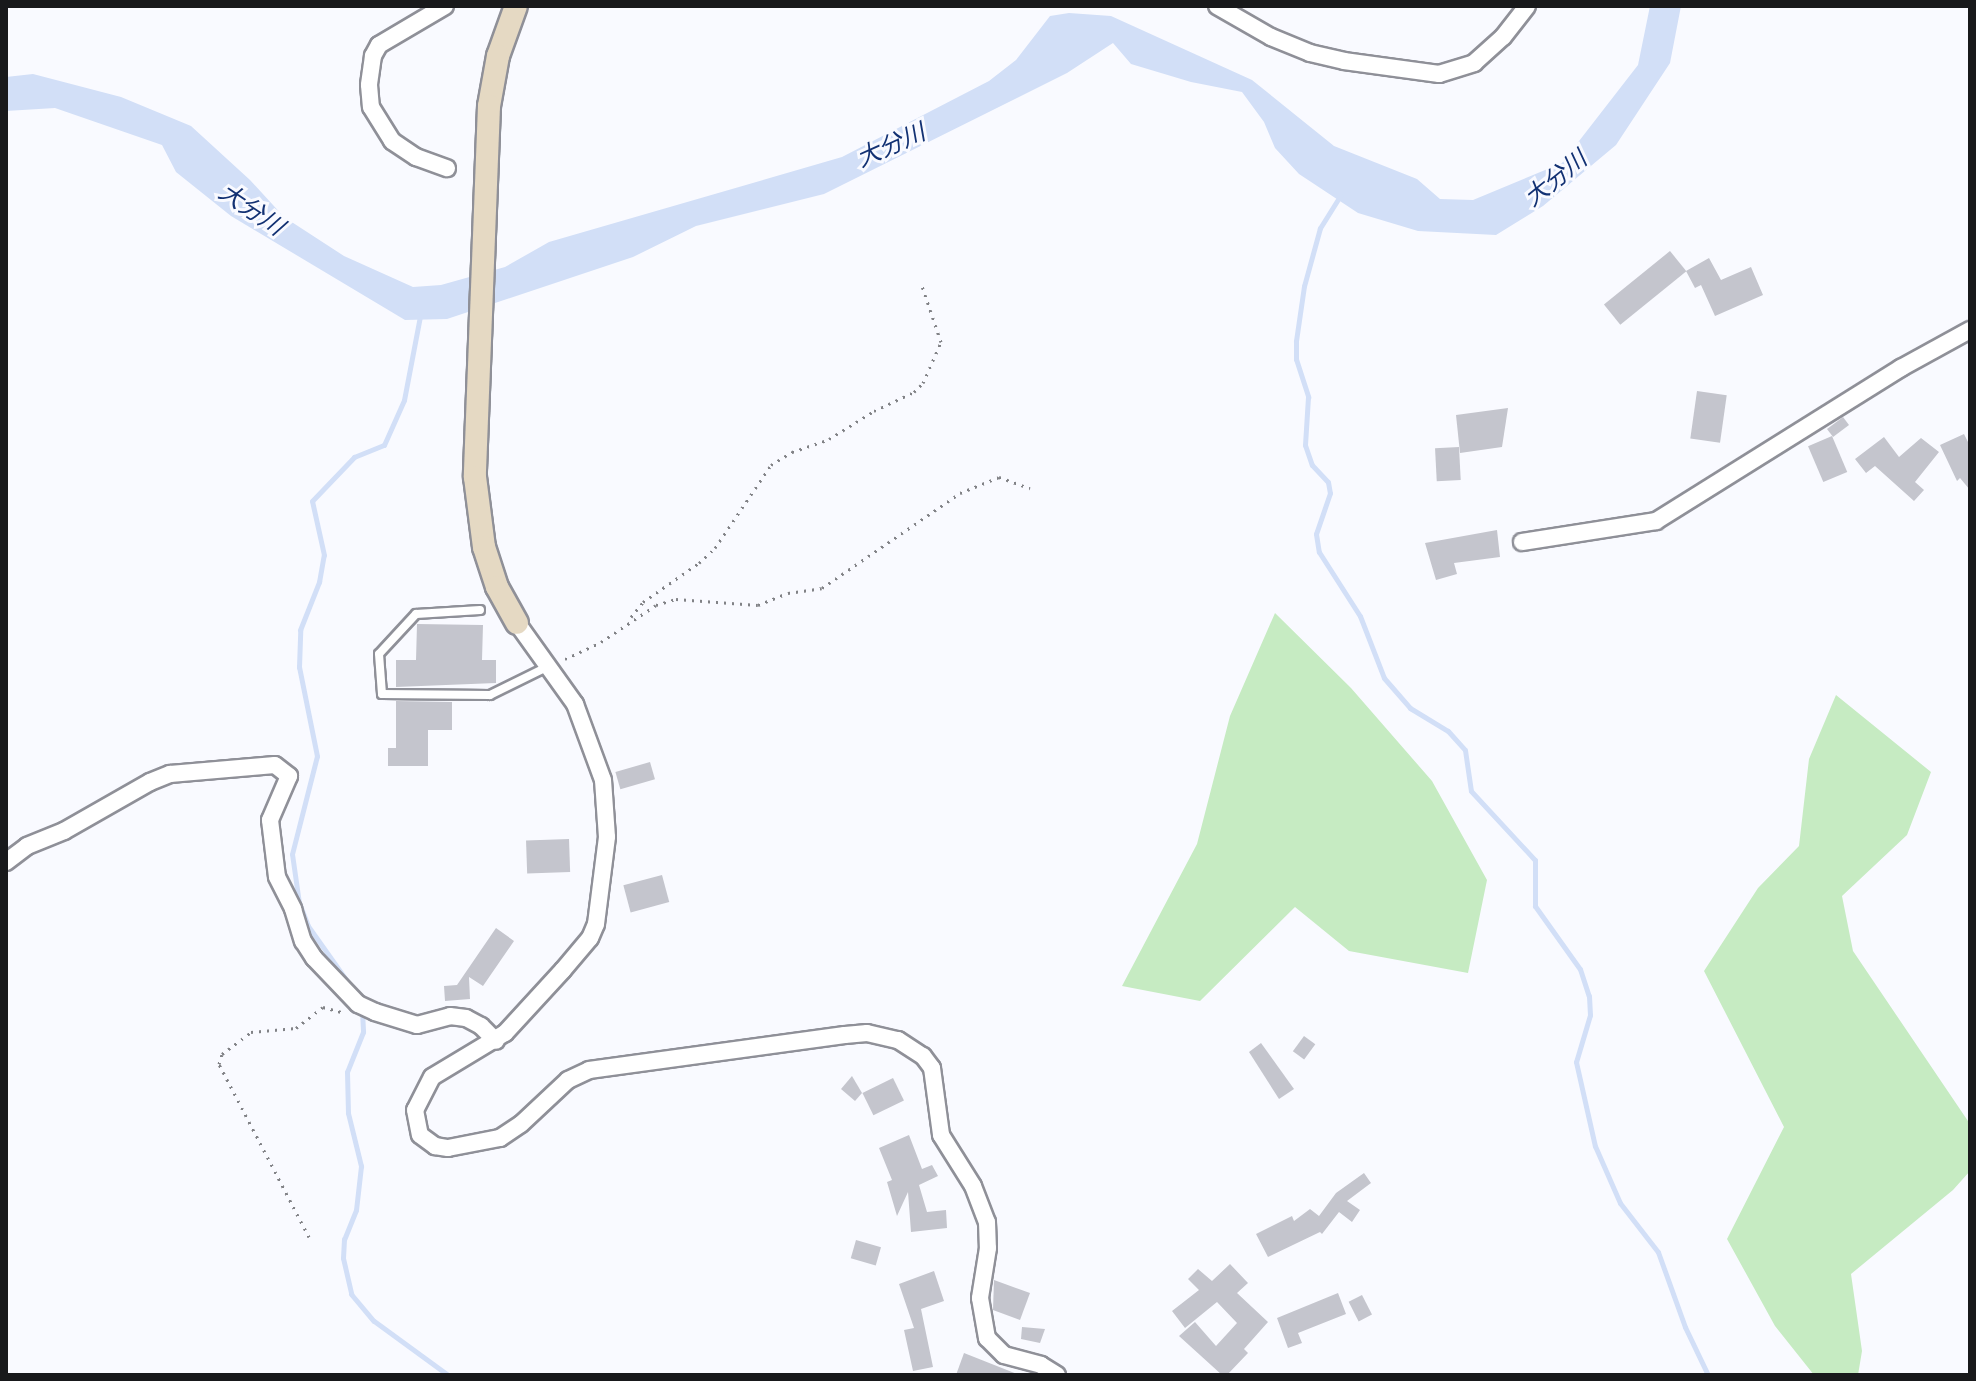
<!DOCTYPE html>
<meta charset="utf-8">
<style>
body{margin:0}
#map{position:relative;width:1976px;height:1381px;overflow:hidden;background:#f9faff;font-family:"Work Sans","Noto Sans JP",sans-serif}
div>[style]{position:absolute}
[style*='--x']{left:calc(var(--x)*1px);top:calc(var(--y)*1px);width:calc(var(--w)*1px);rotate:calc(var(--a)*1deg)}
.green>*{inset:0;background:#c6ebc2}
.water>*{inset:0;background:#d2dff7}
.stream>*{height:5px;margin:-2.5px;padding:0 2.5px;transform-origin:2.5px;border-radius:2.5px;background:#d2dff7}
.building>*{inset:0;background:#c4c5cd;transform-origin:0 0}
.path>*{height:3px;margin-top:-1.5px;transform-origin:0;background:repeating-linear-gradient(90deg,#818286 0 2px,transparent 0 8px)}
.roads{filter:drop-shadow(2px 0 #8f9098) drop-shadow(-2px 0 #8f9098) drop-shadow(0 2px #8f9098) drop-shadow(0 -2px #8f9098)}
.lane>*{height:8px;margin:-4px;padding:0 4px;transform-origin:4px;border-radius:4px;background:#fff}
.street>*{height:16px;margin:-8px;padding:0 8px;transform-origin:8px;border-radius:8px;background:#fff}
.secondary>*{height:22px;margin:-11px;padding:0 11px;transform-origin:11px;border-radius:11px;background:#e5d9c3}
span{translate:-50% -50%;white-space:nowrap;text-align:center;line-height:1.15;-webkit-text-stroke:6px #f9faff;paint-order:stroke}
.water-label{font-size:24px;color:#123173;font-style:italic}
.frame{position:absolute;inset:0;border:8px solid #18191b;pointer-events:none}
</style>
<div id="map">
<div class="green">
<i style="clip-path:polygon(1275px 613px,1351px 688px,1432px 781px,1487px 880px,1468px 973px,1349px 951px,1295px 907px,1200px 1001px,1122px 986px,1197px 844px,1230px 716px)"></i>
<i style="clip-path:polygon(1836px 695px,1931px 772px,1907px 835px,1842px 896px,1853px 951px,1970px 1124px,1970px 1171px,1953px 1190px,1851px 1274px,1862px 1351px,1858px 1375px,1814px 1375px,1775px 1326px,1727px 1239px,1784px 1127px,1704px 971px,1758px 888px,1799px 846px,1809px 759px)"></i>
</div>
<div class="water">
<i style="clip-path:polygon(1650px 6px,1681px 6px,1670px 63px,1616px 145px,1543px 206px,1496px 235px,1418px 231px,1358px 213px,1299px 174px,1275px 148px,1264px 122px,1242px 92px,1191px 82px,1131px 64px,1113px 43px,1067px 73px,824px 194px,696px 226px,633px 257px,447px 319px,405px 320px,231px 216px,176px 172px,162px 145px,55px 108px,6px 111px,6px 77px,33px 74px,121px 97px,191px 126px,250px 180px,284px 217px,344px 256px,413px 287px,441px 285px,505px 267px,549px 242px,842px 157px,989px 81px,1016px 60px,1050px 16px,1069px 13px,1111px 16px,1252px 80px,1334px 146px,1417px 179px,1440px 199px,1473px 200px,1562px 163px,1638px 65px)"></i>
</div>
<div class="stream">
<i style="--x:1340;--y:196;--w:38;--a:122"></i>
<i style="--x:1320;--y:228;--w:60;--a:105.4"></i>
<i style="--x:1304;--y:286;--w:56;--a:98.3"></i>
<i style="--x:1296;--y:341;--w:18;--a:90"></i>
<i style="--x:1296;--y:359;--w:40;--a:72"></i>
<i style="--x:1308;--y:397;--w:48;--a:93.6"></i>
<i style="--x:1305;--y:445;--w:21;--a:71"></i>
<i style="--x:1312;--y:465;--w:23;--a:47"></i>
<i style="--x:1328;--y:482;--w:11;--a:80"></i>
<i style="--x:1330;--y:493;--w:43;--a:108.9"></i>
<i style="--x:1316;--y:534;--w:18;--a:81"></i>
<i style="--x:1319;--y:552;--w:76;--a:57.4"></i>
<i style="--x:1360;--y:616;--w:66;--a:68.8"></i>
<i style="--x:1384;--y:678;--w:40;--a:49"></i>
<i style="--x:1410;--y:708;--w:44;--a:31.2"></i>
<i style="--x:1448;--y:731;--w:25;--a:48"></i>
<i style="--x:1465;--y:750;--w:41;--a:81.7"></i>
<i style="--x:1471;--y:791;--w:94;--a:47.2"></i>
<i style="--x:1535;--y:860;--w:46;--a:90"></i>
<i style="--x:1535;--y:906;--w:77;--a:54.5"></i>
<i style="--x:1580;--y:969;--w:28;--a:72"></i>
<i style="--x:1589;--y:996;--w:19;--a:87"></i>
<i style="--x:1590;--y:1015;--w:49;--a:106.6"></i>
<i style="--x:1576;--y:1062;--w:86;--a:77.3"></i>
<i style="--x:1595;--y:1146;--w:62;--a:66.3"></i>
<i style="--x:1620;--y:1203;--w:62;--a:52.2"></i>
<i style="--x:1658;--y:1252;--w:80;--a:70.2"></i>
<i style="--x:1685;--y:1327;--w:53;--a:64.4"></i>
<i style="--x:359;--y:998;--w:88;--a:-125.3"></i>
<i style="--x:308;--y:926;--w:25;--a:-111"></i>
<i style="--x:299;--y:903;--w:49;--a:-98.1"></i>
<i style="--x:292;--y:854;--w:101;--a:-75.7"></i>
<i style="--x:317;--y:756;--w:91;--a:-101.4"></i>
<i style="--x:299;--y:667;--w:37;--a:-88"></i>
<i style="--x:300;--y:630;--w:52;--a:-68.4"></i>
<i style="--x:319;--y:582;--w:27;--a:-80"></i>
<i style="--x:324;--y:555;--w:55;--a:-102.5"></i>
<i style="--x:312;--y:501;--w:61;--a:-46.3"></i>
<i style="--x:354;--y:457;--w:32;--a:-22"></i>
<i style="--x:384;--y:445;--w:49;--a:-66"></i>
<i style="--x:404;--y:400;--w:86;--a:-79.2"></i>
<i style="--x:362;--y:1011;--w:21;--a:87"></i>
<i style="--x:363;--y:1032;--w:43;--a:111.8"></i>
<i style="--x:347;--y:1072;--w:41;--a:88.6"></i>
<i style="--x:348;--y:1113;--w:55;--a:76.2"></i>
<i style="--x:361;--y:1166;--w:44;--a:96.5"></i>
<i style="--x:356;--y:1210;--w:31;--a:112"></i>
<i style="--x:344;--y:1239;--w:19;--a:93"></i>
<i style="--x:343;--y:1258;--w:37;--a:77"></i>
<i style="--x:351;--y:1294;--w:35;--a:50"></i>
<i style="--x:374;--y:1321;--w:92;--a:36.1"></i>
</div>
<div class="building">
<i style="left:1670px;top:251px;width:26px;height:85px;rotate:51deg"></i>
<i style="clip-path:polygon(1709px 258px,1721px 280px,1751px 267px,1763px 295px,1715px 316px,1701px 285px,1695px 288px,1686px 271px)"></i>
<i style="left:1697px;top:391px;width:30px;height:48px;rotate:8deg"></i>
<i style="clip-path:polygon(1508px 408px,1502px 447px,1460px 453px,1456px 415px)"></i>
<i style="left:1843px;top:417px;width:10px;height:20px;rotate:53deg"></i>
<i style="clip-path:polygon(1964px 434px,1970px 446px,1970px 490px,1960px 478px,1957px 481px,1940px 445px)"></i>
<i style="left:1832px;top:436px;width:39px;height:26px;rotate:67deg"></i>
<i style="clip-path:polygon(1884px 437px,1899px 457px,1921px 438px,1939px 452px,1915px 482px,1924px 490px,1914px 501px,1875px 466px,1866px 473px,1855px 459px)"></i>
<i style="left:1459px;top:447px;width:33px;height:24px;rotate:87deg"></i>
<i style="clip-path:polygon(1497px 530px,1500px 557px,1454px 563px,1457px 574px,1436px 580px,1425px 543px)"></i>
<i style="clip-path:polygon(417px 624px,483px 625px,482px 660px,496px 660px,496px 683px,396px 687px,396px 660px,416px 660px)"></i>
<i style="clip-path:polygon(396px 701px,452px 702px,452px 730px,428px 730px,428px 766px,388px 766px,388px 748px,396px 748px)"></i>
<i style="left:650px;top:762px;width:18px;height:36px;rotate:74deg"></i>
<i style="left:569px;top:839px;width:33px;height:43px;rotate:88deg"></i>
<i style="left:662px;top:875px;width:28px;height:40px;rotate:75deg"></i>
<i style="clip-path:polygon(496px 928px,514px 941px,483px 986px,469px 977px,470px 999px,445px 1001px,444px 986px,457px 985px)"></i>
<i style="left:1304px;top:1036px;width:14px;height:19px;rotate:36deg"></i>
<i style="clip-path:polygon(1261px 1043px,1294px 1089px,1279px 1099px,1249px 1052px)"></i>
<i style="clip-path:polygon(852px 1076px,862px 1093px,855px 1101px,841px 1089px)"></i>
<i style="left:893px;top:1078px;width:25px;height:34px;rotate:64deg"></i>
<i style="clip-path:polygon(909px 1135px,922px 1169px,932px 1165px,938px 1176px,919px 1185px,927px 1212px,946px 1210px,947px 1228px,911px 1232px,908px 1192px,897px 1216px,887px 1182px,892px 1180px,879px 1148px)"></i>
<i style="clip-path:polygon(1364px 1173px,1371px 1183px,1347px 1201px,1360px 1210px,1352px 1222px,1339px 1212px,1322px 1234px,1320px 1232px,1268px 1257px,1256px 1234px,1292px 1216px,1294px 1221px,1310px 1209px,1319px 1216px,1336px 1193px)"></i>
<i style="left:856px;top:1240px;width:26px;height:19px;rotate:16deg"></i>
<i style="clip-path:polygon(1230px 1264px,1248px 1283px,1237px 1293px,1268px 1322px,1244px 1349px,1248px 1353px,1227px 1375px,1222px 1375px,1179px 1336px,1195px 1322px,1216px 1346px,1237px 1323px,1217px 1302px,1185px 1328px,1172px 1311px,1199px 1290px,1188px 1279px,1198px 1269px,1212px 1281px)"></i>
<i style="clip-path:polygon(934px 1271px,944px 1301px,921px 1309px,933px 1367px,913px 1371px,904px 1330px,914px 1328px,899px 1284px)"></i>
<i style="clip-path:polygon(994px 1280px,1030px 1293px,1020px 1320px,993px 1310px)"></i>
<i style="clip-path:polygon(1338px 1293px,1346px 1314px,1298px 1333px,1302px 1343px,1288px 1348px,1277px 1318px)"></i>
<i style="left:1362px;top:1295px;width:22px;height:15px;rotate:63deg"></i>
<i style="clip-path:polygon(1022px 1327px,1045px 1329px,1040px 1343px,1021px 1339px)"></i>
<i style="clip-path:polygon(964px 1353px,1017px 1374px,1017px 1375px,956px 1375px)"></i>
</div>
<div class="path">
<i style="--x:631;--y:617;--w:19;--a:-51"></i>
<i style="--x:643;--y:602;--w:68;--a:-34.9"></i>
<i style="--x:699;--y:563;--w:22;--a:-43"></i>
<i style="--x:715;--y:548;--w:100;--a:-56"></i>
<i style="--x:771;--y:465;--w:25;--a:-32"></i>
<i style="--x:792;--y:452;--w:39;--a:-19"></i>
<i style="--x:829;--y:439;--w:53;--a:-31.9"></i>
<i style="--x:874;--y:411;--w:44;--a:-25.4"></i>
<i style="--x:914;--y:392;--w:13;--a:-45"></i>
<i style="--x:923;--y:383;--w:45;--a:-66.3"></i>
<i style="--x:941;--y:342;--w:62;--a:-108.7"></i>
<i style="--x:565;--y:659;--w:40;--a:-25"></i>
<i style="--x:601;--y:642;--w:66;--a:-33.9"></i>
<i style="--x:656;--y:605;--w:21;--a:-17"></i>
<i style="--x:676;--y:599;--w:82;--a:4.2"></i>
<i style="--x:758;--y:605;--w:32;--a:-22"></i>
<i style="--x:788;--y:593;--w:34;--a:-8"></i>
<i style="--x:822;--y:588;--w:168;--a:-34.5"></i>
<i style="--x:960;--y:493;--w:42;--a:-22.3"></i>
<i style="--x:999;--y:477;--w:33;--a:20"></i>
<i style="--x:309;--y:1237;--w:195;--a:-117.5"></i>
<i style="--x:219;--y:1064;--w:10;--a:-73"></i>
<i style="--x:222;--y:1054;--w:36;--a:-37"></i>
<i style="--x:251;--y:1032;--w:45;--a:-5.1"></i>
<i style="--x:296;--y:1028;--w:34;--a:-38"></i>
<i style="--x:323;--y:1007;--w:20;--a:15"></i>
</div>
<div class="roads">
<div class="lane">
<i style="--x:480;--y:610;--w:64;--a:176.4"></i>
<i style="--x:416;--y:614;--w:54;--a:132.8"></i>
<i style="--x:379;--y:654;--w:40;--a:85.7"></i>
<i style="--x:382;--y:694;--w:108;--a:0.5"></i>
<i style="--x:490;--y:695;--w:64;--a:-26.2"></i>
</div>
<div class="street">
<i style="--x:445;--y:6;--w:77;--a:149.4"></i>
<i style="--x:379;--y:45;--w:13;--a:119"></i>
<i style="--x:373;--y:56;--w:29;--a:98"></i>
<i style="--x:369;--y:85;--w:22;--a:85"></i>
<i style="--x:371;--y:107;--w:40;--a:58"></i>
<i style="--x:392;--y:141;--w:29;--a:34"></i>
<i style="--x:416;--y:157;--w:33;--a:20"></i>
<i style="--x:1217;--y:6;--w:62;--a:29.9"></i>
<i style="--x:1271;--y:37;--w:42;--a:22.3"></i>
<i style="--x:1310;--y:53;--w:35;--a:13"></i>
<i style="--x:1344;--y:61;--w:96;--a:7.8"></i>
<i style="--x:1439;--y:74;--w:37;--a:-17"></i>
<i style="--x:1474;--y:63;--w:39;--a:-42"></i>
<i style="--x:1503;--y:37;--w:39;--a:-52"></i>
<i style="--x:1522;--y:542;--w:136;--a:-8.9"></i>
<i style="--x:1656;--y:521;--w:289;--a:-32"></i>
<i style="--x:1901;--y:368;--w:79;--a:-28.8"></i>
<i style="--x:517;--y:623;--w:100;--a:54.4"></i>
<i style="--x:575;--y:704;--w:81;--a:69.8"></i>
<i style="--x:603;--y:780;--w:57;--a:86"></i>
<i style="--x:607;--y:837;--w:88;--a:97.2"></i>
<i style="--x:596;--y:924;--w:15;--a:113"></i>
<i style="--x:590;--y:938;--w:42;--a:130.2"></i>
<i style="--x:563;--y:970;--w:86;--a:132.6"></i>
<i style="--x:505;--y:1033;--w:85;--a:148.9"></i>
<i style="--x:432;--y:1077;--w:37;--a:117"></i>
<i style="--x:415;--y:1110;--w:25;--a:79"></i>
<i style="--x:420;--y:1135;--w:19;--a:36"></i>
<i style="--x:435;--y:1146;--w:13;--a:9"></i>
<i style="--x:448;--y:1148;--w:53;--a:-10.9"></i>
<i style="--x:500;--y:1138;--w:25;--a:-34"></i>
<i style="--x:521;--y:1124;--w:64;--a:-43.1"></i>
<i style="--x:568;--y:1080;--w:23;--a:-25"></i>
<i style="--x:589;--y:1070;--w:258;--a:-7.8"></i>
<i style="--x:845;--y:1035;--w:22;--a:-5"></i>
<i style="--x:867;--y:1033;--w:32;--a:13"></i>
<i style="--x:898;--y:1040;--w:30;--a:33"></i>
<i style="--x:923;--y:1056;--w:15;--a:53"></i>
<i style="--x:932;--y:1068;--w:68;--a:82.3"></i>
<i style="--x:941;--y:1135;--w:60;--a:57.9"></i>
<i style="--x:973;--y:1186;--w:39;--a:69"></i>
<i style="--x:987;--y:1222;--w:26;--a:88"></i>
<i style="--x:988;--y:1248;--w:51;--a:99.1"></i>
<i style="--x:980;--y:1298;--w:41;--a:80.1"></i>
<i style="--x:987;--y:1338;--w:24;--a:45"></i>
<i style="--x:1004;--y:1355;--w:38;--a:15"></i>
<i style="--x:1041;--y:1365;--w:19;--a:32"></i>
<i style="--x:6;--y:862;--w:26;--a:-37"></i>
<i style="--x:27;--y:846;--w:40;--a:-22"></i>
<i style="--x:64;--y:831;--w:99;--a:-29.7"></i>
<i style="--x:150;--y:782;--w:22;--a:-22"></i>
<i style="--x:170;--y:774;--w:105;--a:-4.9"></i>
<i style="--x:275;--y:765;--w:18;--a:38"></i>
<i style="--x:289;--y:776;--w:48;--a:113.4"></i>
<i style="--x:270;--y:820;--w:57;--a:83"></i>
<i style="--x:277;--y:877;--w:36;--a:63"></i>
<i style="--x:293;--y:909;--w:34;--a:73"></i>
<i style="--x:303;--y:941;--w:20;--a:57"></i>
<i style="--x:314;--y:958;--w:64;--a:46.3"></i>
<i style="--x:358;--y:1004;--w:19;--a:25"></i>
<i style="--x:375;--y:1012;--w:44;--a:17.2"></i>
<i style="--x:417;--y:1025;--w:34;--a:-15"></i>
<i style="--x:450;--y:1016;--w:16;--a:7"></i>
<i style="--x:466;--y:1018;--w:17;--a:28"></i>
<i style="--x:481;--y:1026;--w:21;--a:45"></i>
</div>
<div class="secondary">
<i style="--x:516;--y:6;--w:53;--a:109.8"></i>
<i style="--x:498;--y:56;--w:51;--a:100.2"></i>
<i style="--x:489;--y:106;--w:371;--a:92.2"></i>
<i style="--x:475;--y:477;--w:71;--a:82.7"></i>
<i style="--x:484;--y:547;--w:42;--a:72"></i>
<i style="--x:497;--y:587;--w:41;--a:60.9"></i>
</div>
</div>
<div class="water-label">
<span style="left:891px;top:146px;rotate:-24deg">大分川</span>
<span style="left:1556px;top:179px;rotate:-39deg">大分川</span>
<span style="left:251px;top:210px;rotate:34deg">大分川</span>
</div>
<div class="frame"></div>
</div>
